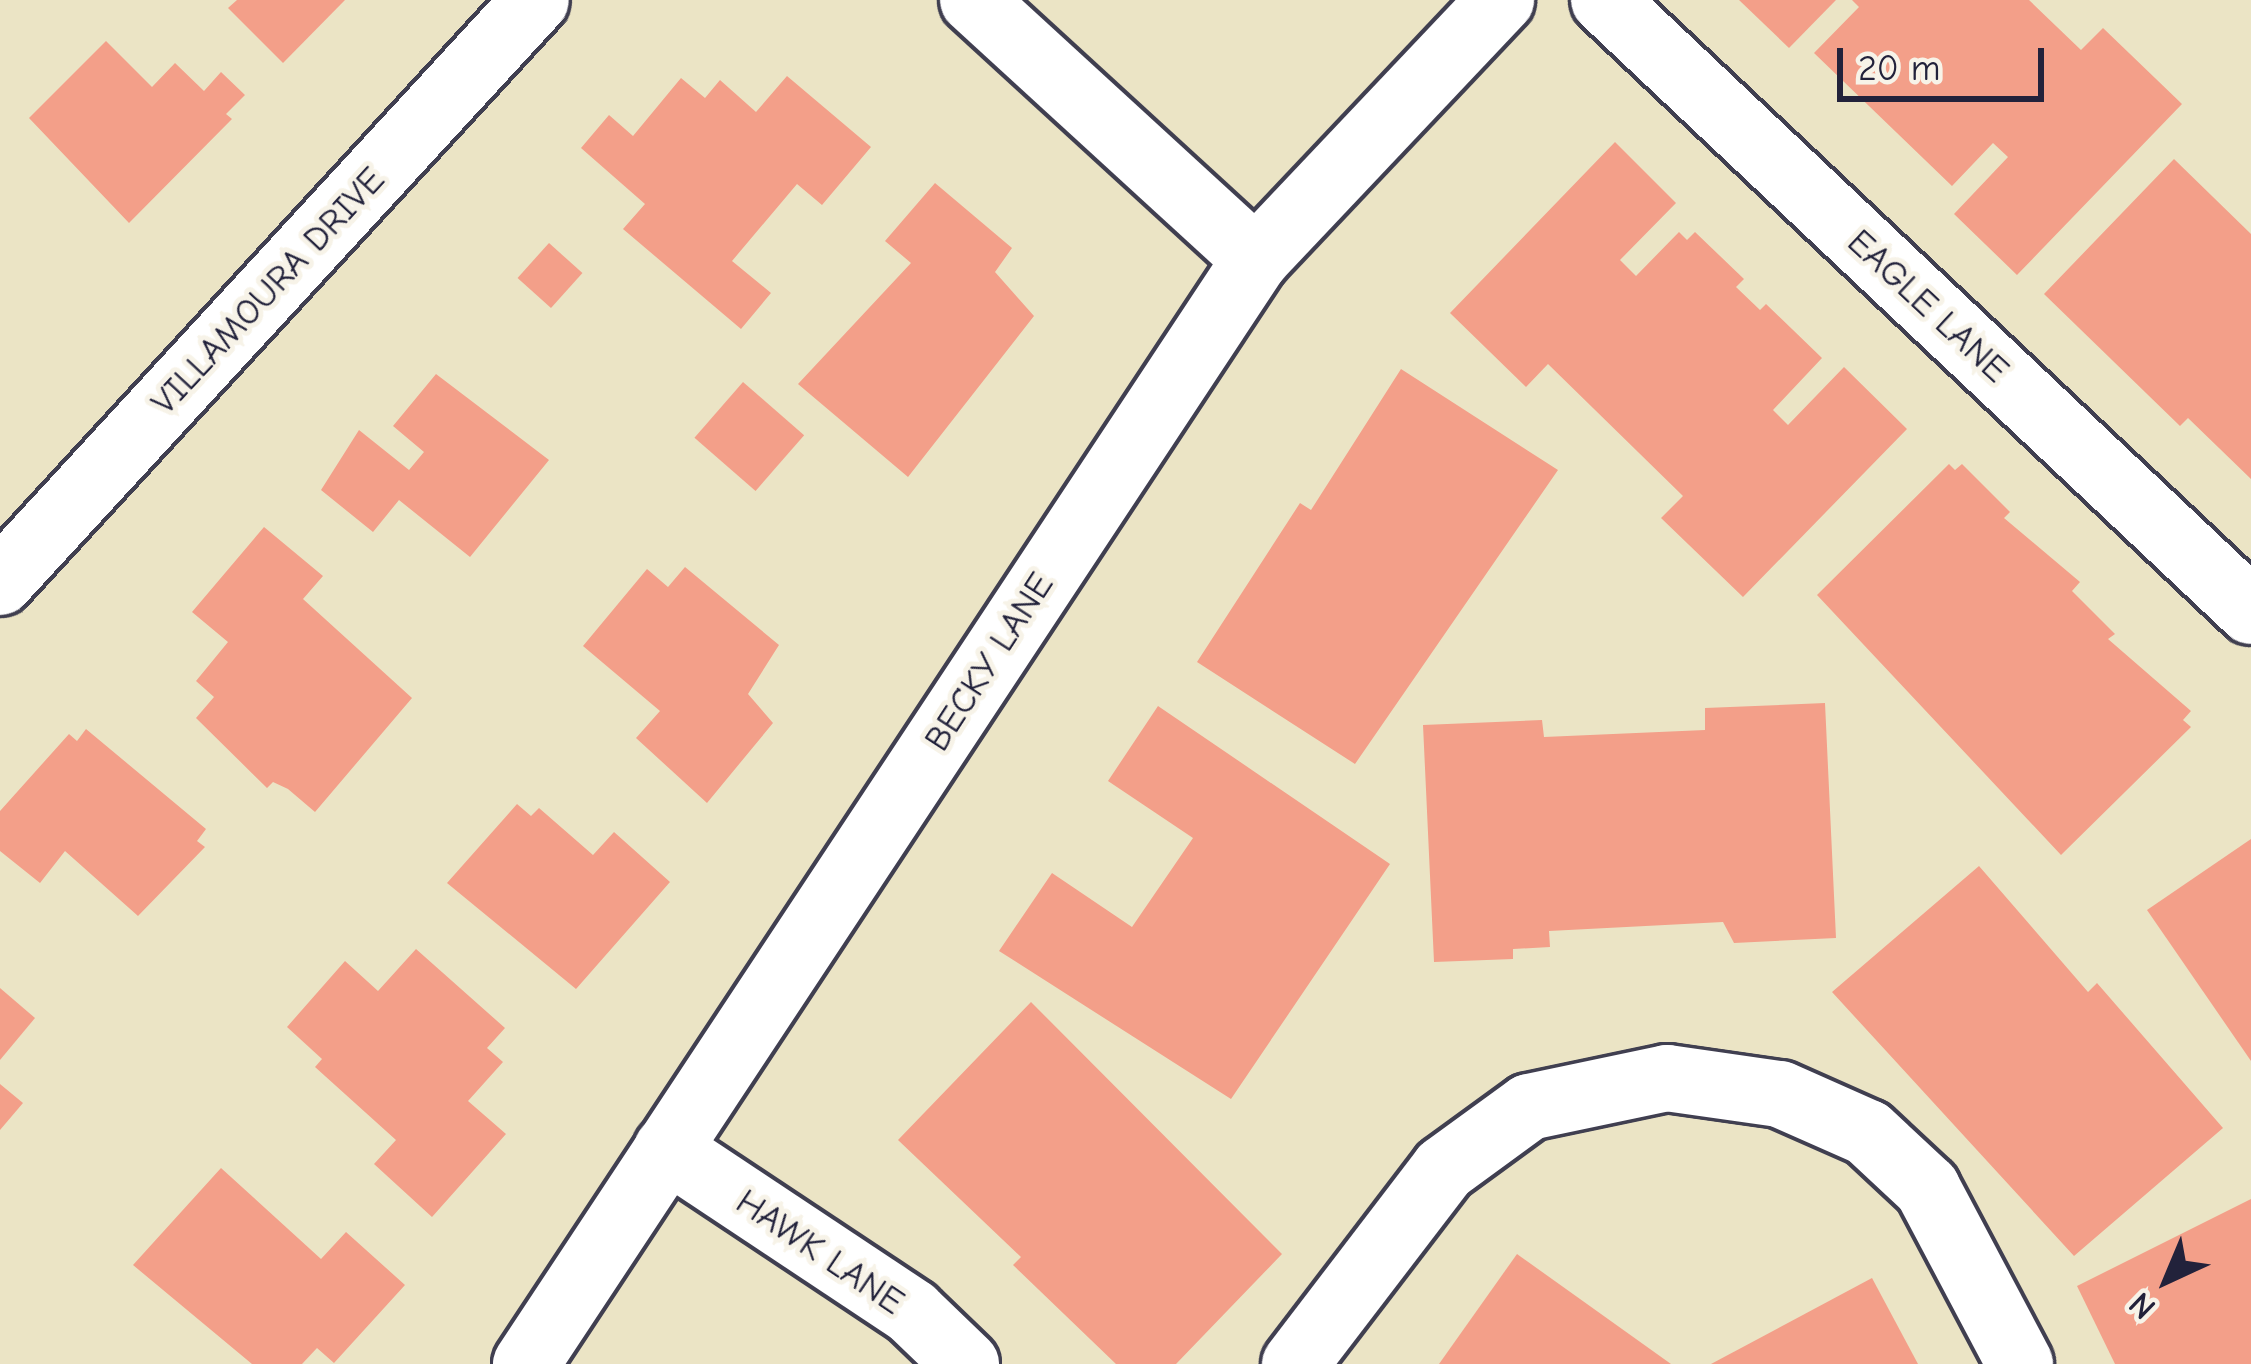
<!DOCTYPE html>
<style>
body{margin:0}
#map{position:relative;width:2251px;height:1364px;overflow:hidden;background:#ebe4c5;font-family:"Comic Neue",sans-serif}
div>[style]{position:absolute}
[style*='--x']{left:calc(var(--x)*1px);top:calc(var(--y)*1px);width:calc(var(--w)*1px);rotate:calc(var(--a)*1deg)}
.building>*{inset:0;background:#f39f89;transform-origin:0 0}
.roads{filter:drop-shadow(3px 0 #403f50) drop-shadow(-3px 0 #403f50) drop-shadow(0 3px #403f50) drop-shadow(0 -3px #403f50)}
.minor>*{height:66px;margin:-33px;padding:0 33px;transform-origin:33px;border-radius:33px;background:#fff}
span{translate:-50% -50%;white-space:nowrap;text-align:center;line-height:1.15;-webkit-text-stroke:10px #f7f3e8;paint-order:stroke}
.street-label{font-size:36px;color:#22223b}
.north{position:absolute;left:2107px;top:1220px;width:120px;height:120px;-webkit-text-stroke:9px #f7f3e8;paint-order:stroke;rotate:224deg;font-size:33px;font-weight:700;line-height:48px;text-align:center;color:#22223b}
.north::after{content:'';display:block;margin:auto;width:42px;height:54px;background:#22223b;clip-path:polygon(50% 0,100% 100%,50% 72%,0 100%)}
.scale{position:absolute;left:1837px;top:48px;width:207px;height:54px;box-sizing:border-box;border:6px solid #22223b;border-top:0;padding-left:15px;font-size:36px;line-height:42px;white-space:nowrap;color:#22223b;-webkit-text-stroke:9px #f7f3e8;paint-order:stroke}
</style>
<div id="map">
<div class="building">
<i style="clip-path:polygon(237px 0,345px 0,283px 63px,228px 8px)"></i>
<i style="clip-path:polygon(1739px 0,1836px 0,1789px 48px)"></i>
<i style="clip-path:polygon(1852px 0,2029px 0,2081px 50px,2103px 28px,2182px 104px,2017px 275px,1954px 214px,2008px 157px,1993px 143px,1952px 186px,1814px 53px,1859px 7px)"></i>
<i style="clip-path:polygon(106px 41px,152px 87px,175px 63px,204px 91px,221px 72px,245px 95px,226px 114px,232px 119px,129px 223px,29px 118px)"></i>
<i style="clip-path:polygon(787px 76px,871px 147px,822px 205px,797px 184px,732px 261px,771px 293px,741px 329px,623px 229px,645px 204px,581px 148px,609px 115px,633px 136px,681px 78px,705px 98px,720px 80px,756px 112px)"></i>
<i style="clip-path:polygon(1615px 142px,1676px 203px,1620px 260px,1636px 276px,1679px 232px,1687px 240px,1695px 232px,1744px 279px,1736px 287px,1760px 310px,1766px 304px,1822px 358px,1773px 410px,1788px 425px,1844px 367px,1907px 429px,1743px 597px,1661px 518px,1683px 496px,1548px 364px,1526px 387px,1450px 313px)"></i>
<i style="clip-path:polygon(2174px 159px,2251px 234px,2251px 479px,2188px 418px,2180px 426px,2044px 294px)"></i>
<i style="clip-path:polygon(935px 183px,1012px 248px,995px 272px,1034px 316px,908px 477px,798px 384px,911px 263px,885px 241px)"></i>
<i style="left:549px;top:243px;width:45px;height:47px;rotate:42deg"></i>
<i style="clip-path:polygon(1401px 369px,1558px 470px,1355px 764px,1197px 662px,1300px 503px,1311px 510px)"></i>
<i style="clip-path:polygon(436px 374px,549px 460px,470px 557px,399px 500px,373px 532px,321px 490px,359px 430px,409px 470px,424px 452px,393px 426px)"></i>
<i style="left:743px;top:382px;width:81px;height:74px;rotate:41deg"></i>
<i style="clip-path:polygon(1949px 464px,1955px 470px,1962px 464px,2010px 512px,2004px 518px,2080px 582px,2072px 591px,2115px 634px,2108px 639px,2191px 711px,2183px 720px,2191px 727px,2061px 855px,1817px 595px)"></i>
<i style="clip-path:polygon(264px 527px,323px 576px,303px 599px,412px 698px,315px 812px,288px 789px,273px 782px,267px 788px,196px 718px,214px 697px,196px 681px,228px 642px,192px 612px)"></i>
<i style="clip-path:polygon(685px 567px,779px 645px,748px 694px,773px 723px,707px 803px,636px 738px,660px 711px,583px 646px,647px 569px,668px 587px)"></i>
<i style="clip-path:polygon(1825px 703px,1836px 938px,1734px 943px,1723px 922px,1549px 931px,1550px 947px,1513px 949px,1513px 959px,1434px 962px,1423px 725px,1542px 720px,1544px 737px,1705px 730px,1705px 708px)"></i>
<i style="clip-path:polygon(1158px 706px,1390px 864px,1231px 1099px,999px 951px,1052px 873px,1132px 927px,1193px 838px,1108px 781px)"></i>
<i style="clip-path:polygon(86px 729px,206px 829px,197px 841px,205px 847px,138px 916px,65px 851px,40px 883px,0 851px,0 811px,69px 734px,77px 741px)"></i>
<i style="clip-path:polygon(517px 804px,531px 816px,539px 808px,593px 855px,614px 832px,670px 882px,576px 989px,447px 883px)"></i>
<i style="clip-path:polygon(2251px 839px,2251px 1061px,2147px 910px)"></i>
<i style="clip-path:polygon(1979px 866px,2088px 992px,2097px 983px,2223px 1128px,2074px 1256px,1832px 992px)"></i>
<i style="clip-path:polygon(416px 949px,505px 1028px,487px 1048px,503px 1062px,468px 1101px,506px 1134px,432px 1217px,374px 1164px,396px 1140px,315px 1067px,322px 1059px,287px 1027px,345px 961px,378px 991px)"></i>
<i style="clip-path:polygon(0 988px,35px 1018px,0 1060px)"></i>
<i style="clip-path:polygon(1031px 1002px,1282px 1254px,1176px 1364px,1116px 1364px,1013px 1265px,1021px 1257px,898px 1140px)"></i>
<i style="clip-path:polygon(0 1084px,23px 1103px,0 1130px)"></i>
<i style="clip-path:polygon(221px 1168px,321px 1259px,346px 1232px,405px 1285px,334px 1363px,317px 1348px,302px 1364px,252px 1364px,133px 1265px)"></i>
<i style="clip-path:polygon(2251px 1199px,2251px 1364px,2115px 1364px,2077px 1286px)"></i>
<i style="clip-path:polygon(1517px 1254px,1671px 1364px,1439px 1364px)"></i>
<i style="clip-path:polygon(1872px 1278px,1918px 1364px,1711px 1364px)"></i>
</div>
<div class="roads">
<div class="minor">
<i style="--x:973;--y:0;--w:384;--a:42.5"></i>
<i style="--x:1604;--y:0;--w:890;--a:43.36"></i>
<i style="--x:0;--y:582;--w:791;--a:-47.36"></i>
<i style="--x:667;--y:1149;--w:294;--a:33.6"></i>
<i style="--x:912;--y:1312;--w:75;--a:43.9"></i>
<i style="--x:526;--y:1364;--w:1324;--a:-56.55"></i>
<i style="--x:1256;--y:259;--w:357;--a:-46.6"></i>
<i style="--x:1295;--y:1364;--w:245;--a:-52.6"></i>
<i style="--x:1444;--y:1169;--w:105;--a:-36.1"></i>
<i style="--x:1529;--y:1107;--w:141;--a:-11.9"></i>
<i style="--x:1667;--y:1078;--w:114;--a:8.1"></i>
<i style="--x:1780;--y:1094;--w:96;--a:23.9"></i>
<i style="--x:1868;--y:1133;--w:81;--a:43"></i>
<i style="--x:1927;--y:1188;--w:199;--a:62.1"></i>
</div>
</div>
<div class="street-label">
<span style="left:268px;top:291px;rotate:-47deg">VILLAMOURA DRIVE</span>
<span style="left:1928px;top:306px;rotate:43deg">EAGLE LANE</span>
<span style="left:989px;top:662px;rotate:-57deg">BECKY LANE</span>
<span style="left:820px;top:1252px;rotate:34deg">HAWK LANE</span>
</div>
<div class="north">N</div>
<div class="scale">20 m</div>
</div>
